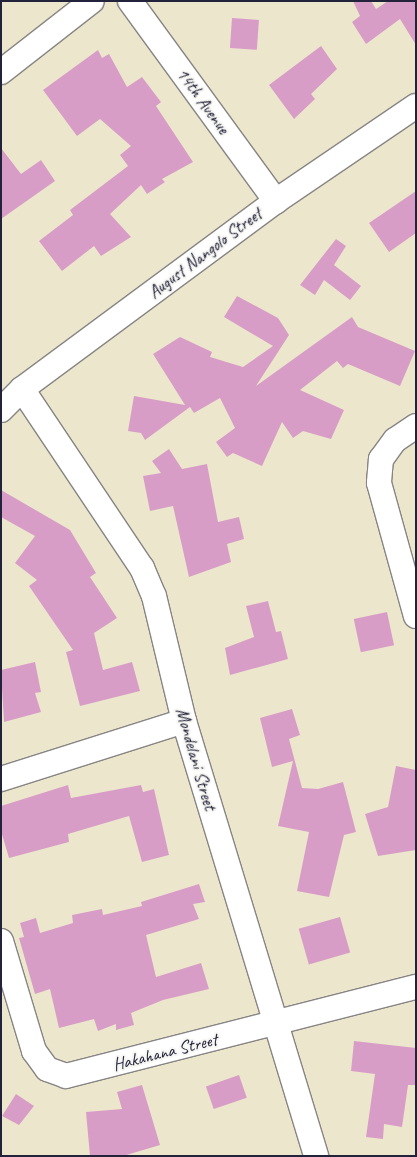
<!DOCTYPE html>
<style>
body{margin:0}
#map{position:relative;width:417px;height:1157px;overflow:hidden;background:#ece7cc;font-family:Caveat,sans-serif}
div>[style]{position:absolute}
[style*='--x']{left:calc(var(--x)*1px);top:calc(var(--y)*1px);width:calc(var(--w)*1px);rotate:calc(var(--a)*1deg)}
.building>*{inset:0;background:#d89dc7;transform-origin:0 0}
.roads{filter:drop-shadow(1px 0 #878484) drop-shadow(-1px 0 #878484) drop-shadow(0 1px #878484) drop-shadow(0 -1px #878484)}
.street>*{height:24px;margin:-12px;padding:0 12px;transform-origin:12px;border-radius:12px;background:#fff}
span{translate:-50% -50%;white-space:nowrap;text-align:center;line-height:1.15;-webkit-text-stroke:4px #f6f6f2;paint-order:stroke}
.street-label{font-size:18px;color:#22223b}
.frame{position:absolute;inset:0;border:2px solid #22223b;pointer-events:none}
</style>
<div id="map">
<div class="building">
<i style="clip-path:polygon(353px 1px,371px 1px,376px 9px,388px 1px,416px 1px,416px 45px,400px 19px,366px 44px,352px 22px,360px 16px)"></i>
<i style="left:232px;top:18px;width:27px;height:30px;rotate:4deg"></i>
<i style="clip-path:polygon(321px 46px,337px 69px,311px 94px,315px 99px,294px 119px,269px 85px)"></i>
<i style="clip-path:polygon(98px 50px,102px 58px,109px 54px,127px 87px,142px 77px,161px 102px,156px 106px,193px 162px,162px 179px,165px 182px,147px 194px,141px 185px,110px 214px,131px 237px,101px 256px,94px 246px,62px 271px,39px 241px,73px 215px,70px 210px,128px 166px,120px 155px,131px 146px,100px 119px,77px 136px,43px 90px)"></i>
<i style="clip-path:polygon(1px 148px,21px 174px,41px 160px,55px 181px,1px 219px)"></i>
<i style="clip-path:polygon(416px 191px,416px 233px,389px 252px,369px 223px)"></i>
<i style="clip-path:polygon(336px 239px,346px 246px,334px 265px,361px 286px,350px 300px,324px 280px,315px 295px,300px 285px)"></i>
<i style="clip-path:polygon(237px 296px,278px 318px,289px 335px,256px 386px,352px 317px,358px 327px,415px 351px,400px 386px,348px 364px,343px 368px,337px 361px,300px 390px,344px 410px,331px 439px,303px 431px,293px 438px,282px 422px,262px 466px,233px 453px,227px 457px,216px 442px,235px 428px,220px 398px,194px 413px,190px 407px,145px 440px,141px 433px,128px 431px,134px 396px,185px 405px,153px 354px,180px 337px,212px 352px,210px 357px,243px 367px,273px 346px,224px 317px)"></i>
<i style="clip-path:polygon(169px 449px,182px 469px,207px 464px,218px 522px,239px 517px,244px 539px,227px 544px,231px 562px,189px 577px,173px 506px,150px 511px,143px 476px,161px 473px,152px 461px)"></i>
<i style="clip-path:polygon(1px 490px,70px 530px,96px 573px,90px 577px,117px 618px,94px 633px,103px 670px,132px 662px,140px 691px,80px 706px,66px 652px,73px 650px,29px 586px,37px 580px,15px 563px,35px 536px,1px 517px)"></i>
<i style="clip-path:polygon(268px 601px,276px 632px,281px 631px,288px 659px,230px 675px,225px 648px,254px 637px,246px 606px)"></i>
<i style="left:387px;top:612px;width:34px;height:34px;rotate:78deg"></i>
<i style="clip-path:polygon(35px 662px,41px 692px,35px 693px,41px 712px,4px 722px,1px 670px)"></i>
<i style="clip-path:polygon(292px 709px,300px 735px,289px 739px,302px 788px,318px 789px,343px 782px,356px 832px,344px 835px,329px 897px,297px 891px,309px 832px,278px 826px,293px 761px,272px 767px,260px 718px)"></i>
<i style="clip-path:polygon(396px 766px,416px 770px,416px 850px,378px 856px,365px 814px,388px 807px)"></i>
<i style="clip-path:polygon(68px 785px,71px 798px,141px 785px,143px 792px,154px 789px,169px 855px,142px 862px,129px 816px,68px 834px,69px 842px,9px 858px,1px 831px,1px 806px)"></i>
<i style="clip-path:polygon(199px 884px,205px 902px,193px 904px,199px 919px,146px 935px,156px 977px,201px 963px,209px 989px,163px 1000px,131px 1013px,134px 1025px,116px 1030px,116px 1024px,98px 1031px,94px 1019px,59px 1028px,50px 989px,35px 994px,19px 938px,24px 937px,20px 923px,36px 918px,40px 933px,73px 923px,72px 915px,102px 909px,103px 915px,142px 906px,141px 902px)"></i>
<i style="left:340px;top:917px;width:37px;height:43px;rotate:74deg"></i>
<i style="clip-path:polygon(354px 1041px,416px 1048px,416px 1085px,408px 1085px,402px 1127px,384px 1124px,383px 1139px,366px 1137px,375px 1074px,351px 1071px)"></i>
<i style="left:239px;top:1075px;width:24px;height:35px;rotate:71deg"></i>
<i style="clip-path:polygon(142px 1085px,160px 1145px,123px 1156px,90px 1156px,86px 1112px,122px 1109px,117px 1092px)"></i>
<i style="clip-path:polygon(16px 1094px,34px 1106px,19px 1125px,2px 1116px)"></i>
</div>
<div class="roads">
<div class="street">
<i style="--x:130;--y:1;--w:248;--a:53.9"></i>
<i style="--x:1;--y:72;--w:115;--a:-38"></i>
<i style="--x:22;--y:389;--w:216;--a:56.2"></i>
<i style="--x:142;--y:568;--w:30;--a:67"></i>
<i style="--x:154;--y:596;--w:129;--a:76.5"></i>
<i style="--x:184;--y:721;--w:455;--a:73.1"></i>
<i style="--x:1;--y:410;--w:30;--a:-45"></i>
<i style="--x:22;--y:389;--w:316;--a:-36.5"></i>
<i style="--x:276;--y:201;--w:169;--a:-34.2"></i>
<i style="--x:416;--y:426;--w:25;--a:146"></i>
<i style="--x:395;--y:440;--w:24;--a:126"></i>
<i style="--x:381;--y:459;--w:24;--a:95"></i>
<i style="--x:379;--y:483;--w:138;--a:74.5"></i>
<i style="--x:1;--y:779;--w:192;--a:-17.6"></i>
<i style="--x:1;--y:941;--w:115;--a:73.3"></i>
<i style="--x:34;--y:1051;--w:22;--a:54"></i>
<i style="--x:47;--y:1069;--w:20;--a:20"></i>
<i style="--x:66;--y:1076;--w:361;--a:-14.3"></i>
</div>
</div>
<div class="street-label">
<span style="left:203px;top:101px;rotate:54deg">14th Avenue</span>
<span style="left:205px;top:253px;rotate:-37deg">August Nangolo Street</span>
<span style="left:196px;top:759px;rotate:74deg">Mondelani Street</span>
<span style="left:165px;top:1052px;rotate:-14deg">Hakahana Street</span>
</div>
<div class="frame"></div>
</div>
